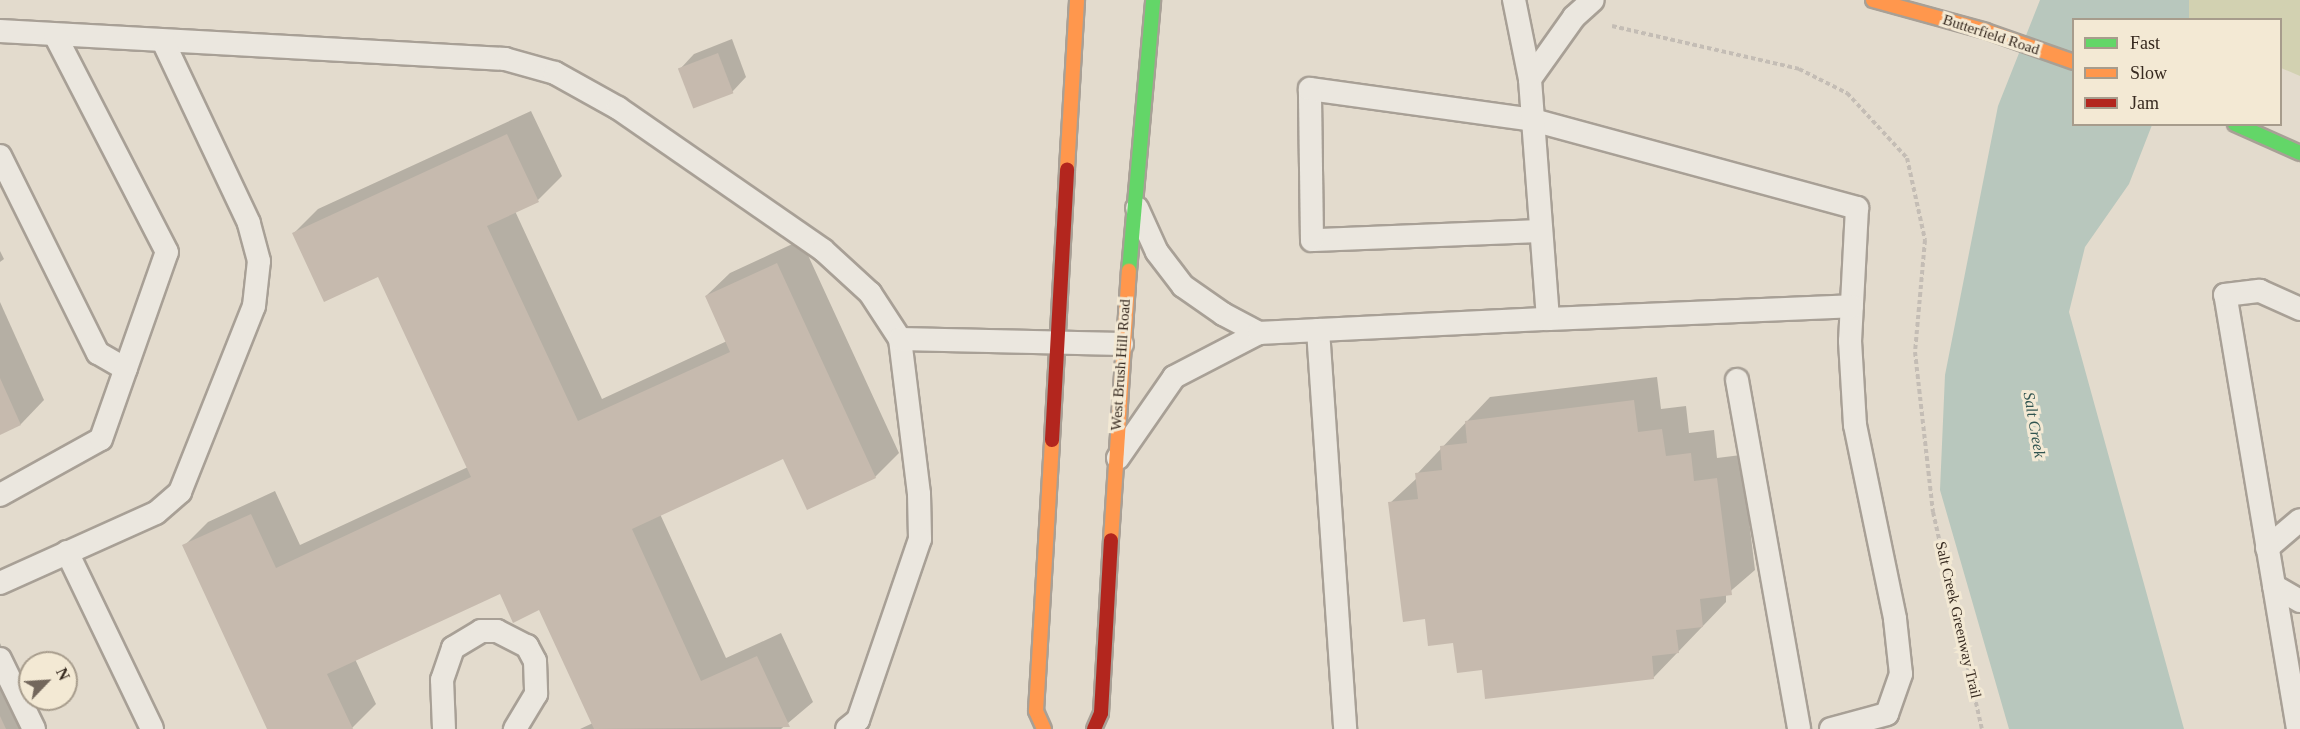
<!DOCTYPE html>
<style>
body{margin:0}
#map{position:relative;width:2300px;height:729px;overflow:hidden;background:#e3dbcd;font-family:Georgia,serif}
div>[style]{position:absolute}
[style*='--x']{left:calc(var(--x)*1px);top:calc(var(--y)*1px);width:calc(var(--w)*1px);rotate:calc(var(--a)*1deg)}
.green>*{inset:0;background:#d2d1b1}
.water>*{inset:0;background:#b8c7bd}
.shadow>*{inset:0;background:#0003}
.building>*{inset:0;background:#c6baae;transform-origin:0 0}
.path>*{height:4px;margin-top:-2px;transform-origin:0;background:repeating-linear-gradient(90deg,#c4bdb5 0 4.5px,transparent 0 7.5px)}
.roads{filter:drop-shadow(2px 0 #a8a096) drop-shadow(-2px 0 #a8a096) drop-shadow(0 2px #a8a096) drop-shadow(0 -2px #a8a096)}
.lane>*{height:22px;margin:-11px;padding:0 11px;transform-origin:11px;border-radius:11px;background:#ebe7df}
.fast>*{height:14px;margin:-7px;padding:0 7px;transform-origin:7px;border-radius:7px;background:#63d668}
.slow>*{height:14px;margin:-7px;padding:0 7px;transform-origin:7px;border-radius:7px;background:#ff974d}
.jam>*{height:14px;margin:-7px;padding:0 7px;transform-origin:7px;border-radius:7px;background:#b3261e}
span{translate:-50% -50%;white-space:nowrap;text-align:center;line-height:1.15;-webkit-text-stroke:6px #f3e9d4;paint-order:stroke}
.street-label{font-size:15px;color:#36291f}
.water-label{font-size:16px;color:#305450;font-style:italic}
.legend{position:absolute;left:2072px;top:18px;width:210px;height:108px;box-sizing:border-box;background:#f3e9d4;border:2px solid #a79c8c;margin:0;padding:8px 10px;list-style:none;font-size:18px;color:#36291f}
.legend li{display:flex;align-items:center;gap:12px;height:30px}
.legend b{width:30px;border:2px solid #a79c8c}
.north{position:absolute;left:18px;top:651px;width:60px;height:60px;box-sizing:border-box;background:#f3e9d4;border:2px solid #a79c8c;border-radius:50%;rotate:65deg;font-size:16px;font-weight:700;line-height:24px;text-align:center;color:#36291f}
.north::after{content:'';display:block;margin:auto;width:21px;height:27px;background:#73675c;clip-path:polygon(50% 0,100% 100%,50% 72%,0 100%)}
</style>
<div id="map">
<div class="green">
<i style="clip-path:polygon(2103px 0,2300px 0,2300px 76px,2281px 68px,2280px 20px,2158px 19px)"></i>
</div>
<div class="water">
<i style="clip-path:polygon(2040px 0,2189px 0,2189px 19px,2074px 20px,2074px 124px,2152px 125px,2129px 184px,2085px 247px,2069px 312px,2184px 729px,2009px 729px,1940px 490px,1945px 375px,1998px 106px)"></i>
</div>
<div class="shadow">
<i style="clip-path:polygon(732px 39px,746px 77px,732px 92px,680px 69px,694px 54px)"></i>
<i style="clip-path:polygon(531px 111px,562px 176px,538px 200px,515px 211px,602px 399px,727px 341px,706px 296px,730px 273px,801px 240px,899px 453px,875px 477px,783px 457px,660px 514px,726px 658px,781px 633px,813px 702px,781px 729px,580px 729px,593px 723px,540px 608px,500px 592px,355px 659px,376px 704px,352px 728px,268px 729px,184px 546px,208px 522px,275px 491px,300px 545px,468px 467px,379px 275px,294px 233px,318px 209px)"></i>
<i style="clip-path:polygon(0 251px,4px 259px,0 262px)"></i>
<i style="clip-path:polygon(0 302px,44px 400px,21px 424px,0 433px)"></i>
<i style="clip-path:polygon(1657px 377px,1661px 409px,1686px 406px,1689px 433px,1714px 430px,1717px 458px,1741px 455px,1755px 570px,1726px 595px,1726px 602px,1654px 677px,1483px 668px,1426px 618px,1390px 503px,1417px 478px,1417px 474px,1490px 397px)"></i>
<i style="clip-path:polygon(0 643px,40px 729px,0 729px)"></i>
</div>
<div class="building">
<i style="left:718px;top:53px;width:43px;height:43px;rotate:69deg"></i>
<i style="clip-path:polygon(507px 134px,539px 202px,487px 226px,578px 421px,730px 352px,705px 296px,777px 263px,876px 478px,807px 510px,783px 459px,632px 529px,701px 681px,757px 656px,790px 727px,594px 729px,539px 610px,513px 623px,500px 594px,327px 674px,353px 729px,267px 729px,182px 545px,251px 514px,276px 568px,471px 477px,378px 277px,324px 302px,292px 233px)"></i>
<i style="clip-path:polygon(0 378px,21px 425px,0 435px)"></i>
<i style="clip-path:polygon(1634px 400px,1638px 432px,1662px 429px,1666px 456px,1691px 453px,1694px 481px,1717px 478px,1732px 595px,1700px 599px,1703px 627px,1676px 630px,1679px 653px,1652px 656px,1654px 679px,1485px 699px,1482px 670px,1457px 673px,1453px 643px,1428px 646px,1425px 619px,1403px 622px,1388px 502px,1418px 499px,1415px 473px,1442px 470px,1440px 446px,1467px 443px,1465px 421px)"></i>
<i style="clip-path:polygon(0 716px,6px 729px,0 729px)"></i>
</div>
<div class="path">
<i style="--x:1612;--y:26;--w:192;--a:12.9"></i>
<i style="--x:1799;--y:69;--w:54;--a:26.6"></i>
<i style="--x:1847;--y:93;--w:88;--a:47.3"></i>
<i style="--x:1907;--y:158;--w:84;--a:77.6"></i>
<i style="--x:1925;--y:240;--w:112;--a:95.1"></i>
<i style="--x:1915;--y:352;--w:161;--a:83.6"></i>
<i style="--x:1933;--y:512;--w:222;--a:77.3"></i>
</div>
<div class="roads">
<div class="lane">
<i style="--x:0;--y:31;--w:506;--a:3.17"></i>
<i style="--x:505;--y:59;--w:52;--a:15.6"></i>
<i style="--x:555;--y:73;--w:72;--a:29.1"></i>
<i style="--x:618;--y:108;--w:249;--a:34.7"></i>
<i style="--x:823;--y:250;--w:64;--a:42.5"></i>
<i style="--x:870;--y:293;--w:55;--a:56.9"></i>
<i style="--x:900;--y:339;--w:156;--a:83"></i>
<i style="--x:919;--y:494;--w:45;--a:88.7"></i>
<i style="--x:920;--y:539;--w:191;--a:108.9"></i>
<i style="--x:858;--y:720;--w:14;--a:141"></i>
<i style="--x:1530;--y:79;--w:76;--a:-54.6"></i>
<i style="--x:1574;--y:17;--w:25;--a:-42"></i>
<i style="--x:0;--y:156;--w:220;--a:63.6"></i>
<i style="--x:98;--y:353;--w:32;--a:30"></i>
<i style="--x:1137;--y:208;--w:48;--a:65.6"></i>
<i style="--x:1157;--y:252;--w:43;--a:52.6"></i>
<i style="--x:1183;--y:286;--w:49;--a:35"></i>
<i style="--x:1223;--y:314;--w:41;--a:27.8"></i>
<i style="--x:1541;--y:231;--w:229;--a:177.7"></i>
<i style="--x:1312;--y:240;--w:151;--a:-90.8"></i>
<i style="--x:1310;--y:89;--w:225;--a:7.9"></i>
<i style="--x:1533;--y:120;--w:336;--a:15.2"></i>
<i style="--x:1857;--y:208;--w:133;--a:93"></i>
<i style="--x:1850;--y:341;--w:84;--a:86.6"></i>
<i style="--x:1855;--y:425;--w:198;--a:78.3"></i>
<i style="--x:1895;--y:619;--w:55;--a:83.8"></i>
<i style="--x:1901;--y:674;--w:42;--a:109.3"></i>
<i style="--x:1887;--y:714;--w:58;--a:165"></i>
<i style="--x:1548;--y:319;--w:304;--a:-2.4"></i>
<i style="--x:1318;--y:330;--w:400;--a:86.1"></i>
<i style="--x:900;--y:339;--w:222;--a:1.3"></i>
<i style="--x:1737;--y:380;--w:354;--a:79.9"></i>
<i style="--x:1118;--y:458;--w:98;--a:-55.3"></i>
<i style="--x:1174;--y:377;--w:96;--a:-27.4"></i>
<i style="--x:1259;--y:333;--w:289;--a:-2.8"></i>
<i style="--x:1548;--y:319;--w:241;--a:-94.3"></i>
<i style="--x:1530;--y:79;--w:81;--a:-101.4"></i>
<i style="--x:0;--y:495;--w:115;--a:-29"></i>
<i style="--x:101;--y:439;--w:198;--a:-70.6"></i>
<i style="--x:167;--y:252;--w:244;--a:-117.3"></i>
<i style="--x:2267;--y:548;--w:43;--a:-40.3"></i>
<i style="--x:67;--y:552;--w:196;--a:64.3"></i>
<i style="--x:0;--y:583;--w:171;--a:-24.2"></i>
<i style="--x:156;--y:513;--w:32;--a:-41"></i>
<i style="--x:180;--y:492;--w:200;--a:-68.3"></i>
<i style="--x:254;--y:306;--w:45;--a:-83.7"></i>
<i style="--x:259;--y:261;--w:39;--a:-105"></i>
<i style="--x:249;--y:223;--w:201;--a:-115.3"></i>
<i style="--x:2274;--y:586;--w:30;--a:30"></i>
<i style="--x:0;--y:659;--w:78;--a:64.1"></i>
<i style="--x:444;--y:729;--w:49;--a:-92.3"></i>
<i style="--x:442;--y:680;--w:34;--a:-71"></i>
<i style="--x:453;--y:648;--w:33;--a:-31"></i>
<i style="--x:481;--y:631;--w:16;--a:0"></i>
<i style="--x:497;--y:631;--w:34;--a:27"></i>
<i style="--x:527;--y:646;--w:17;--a:62"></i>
<i style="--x:535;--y:661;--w:33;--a:88"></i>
<i style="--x:536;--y:694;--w:41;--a:121"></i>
<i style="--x:2298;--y:729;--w:440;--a:-99.5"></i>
<i style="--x:2225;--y:295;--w:35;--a:-7"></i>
<i style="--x:2260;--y:291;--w:44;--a:24.2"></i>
</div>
<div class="fast">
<i style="--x:2235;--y:124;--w:71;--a:24"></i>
<i style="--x:1129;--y:271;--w:272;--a:-84.9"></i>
</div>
<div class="slow">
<i style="--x:1873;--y:0;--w:117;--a:15.3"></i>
<i style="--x:1986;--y:31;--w:93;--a:19.4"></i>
<i style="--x:1067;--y:169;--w:169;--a:-86.6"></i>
<i style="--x:1111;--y:540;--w:270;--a:-86.2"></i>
<i style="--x:1044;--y:729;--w:20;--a:-114"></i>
<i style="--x:1036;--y:711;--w:271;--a:-86.6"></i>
</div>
<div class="jam">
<i style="--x:1052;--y:440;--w:271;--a:-86.8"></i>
<i style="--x:1094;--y:729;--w:17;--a:-66"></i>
<i style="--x:1101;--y:713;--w:173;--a:-86.7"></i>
</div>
</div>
<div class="street-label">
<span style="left:1991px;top:35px;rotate:18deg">Butterfield Road</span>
<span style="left:1121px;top:365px;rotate:-86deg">West Brush Hill Road</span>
<span style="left:1958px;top:620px;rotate:77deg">Salt Creek Greenway Trail</span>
</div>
<div class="water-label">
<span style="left:2034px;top:425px;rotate:80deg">Salt Creek</span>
</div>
<ul class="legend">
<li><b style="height:8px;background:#63d668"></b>Fast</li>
<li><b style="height:8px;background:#ff974d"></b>Slow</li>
<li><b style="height:8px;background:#b3261e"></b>Jam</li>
</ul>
<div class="north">N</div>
</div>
